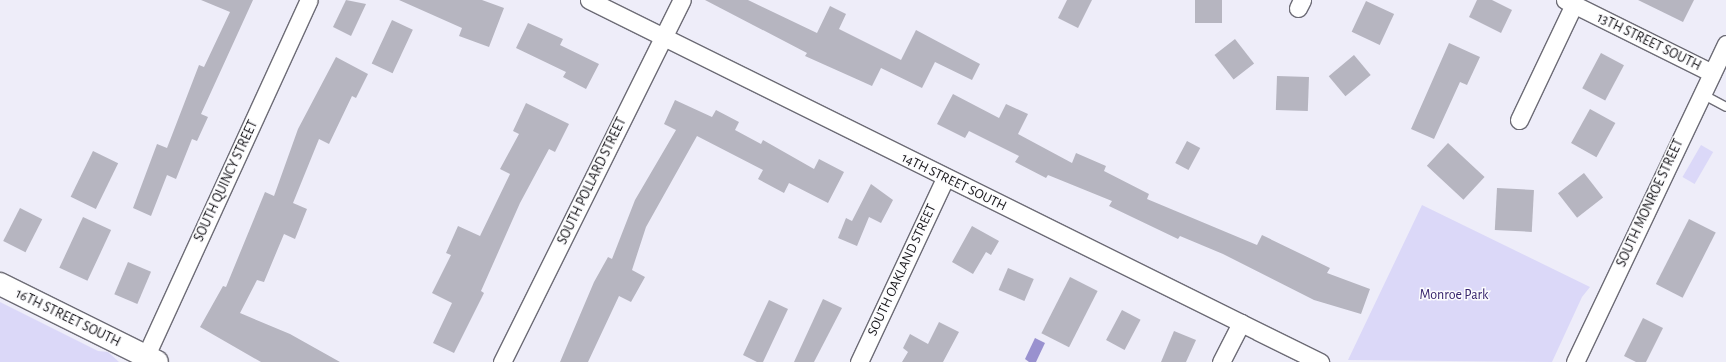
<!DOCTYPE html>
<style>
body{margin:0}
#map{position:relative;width:1726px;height:362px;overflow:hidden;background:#eeedf9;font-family:"Alegreya Sans",sans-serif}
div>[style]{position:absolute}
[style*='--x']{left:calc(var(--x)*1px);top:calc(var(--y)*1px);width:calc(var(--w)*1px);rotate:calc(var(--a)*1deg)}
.green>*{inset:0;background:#dbd8f8;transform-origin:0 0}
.water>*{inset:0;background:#9991cf}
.building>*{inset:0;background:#b6b5c0;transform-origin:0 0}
.roads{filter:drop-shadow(1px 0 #6d6c76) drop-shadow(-1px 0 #6d6c76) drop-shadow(0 1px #6d6c76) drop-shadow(0 -1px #6d6c76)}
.lane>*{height:8px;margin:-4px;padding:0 4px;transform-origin:4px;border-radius:4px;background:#fff}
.street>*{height:17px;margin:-8.5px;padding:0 8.5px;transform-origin:8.5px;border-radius:8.5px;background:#fff}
.secondary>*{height:22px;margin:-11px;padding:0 11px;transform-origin:11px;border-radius:11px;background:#fff}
span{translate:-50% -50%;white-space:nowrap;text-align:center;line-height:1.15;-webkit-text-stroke:3px #fcfcfe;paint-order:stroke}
.street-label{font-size:14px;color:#18171b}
.park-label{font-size:14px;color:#35226b}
</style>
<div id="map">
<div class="green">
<i style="left:1701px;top:145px;width:14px;height:37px;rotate:30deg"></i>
<i style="clip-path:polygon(1422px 205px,1590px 287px,1582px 297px,1552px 362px,1348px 360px)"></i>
<i style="clip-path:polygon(0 302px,98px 351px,108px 352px,119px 362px,0 362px)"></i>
</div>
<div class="water">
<i style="clip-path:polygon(1035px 338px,1045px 343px,1036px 362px,1029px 362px,1025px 359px)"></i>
</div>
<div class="building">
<i style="clip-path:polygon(201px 0,253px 0,201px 114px,208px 117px,197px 141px,192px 139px,176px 179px,167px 175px,151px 216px,133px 208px,157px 144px,167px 148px,199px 65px,204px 67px,230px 12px)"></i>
<i style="clip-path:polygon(346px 0,366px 4px,351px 36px,333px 27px)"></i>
<i style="clip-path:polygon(399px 0,482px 0,504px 8px,489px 47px,459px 36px,462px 28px)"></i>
<i style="clip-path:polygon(705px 0,748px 0,817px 33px,830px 6px,846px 14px,839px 29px,901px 60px,916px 30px,980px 64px,972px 80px,935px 62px,922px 88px,881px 68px,872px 86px,805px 56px,807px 53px)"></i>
<i style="clip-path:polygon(1067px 0,1092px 0,1078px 28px,1058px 18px)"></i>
<i style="left:1195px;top:0;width:27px;height:23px"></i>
<i style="clip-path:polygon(1477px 0,1492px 0,1512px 10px,1501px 33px,1469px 17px)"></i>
<i style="clip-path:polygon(1638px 0,1694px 0,1683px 22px)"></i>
<i style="left:1366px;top:1px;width:31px;height:34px;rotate:25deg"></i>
<i style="left:392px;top:20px;width:23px;height:48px;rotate:25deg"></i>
<i style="clip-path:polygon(528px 23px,563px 39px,560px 45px,599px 64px,586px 89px,563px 77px,566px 72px,516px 48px)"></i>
<i style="left:1235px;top:39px;width:31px;height:26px;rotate:52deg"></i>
<i style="clip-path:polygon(1449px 43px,1480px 57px,1467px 85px,1460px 82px,1434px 139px,1411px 129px)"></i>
<i style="left:1601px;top:53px;width:26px;height:40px;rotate:28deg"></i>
<i style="left:1354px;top:55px;width:26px;height:33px;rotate:50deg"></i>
<i style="clip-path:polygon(336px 57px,368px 74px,356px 98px,352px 96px,329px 144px,319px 139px,293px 203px,307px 209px,295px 239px,284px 234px,264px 282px,257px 280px,240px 313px,290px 334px,340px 362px,261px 362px,200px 327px,223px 286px,226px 287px,265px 192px,274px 196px,298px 129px)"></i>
<i style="left:1277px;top:76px;width:32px;height:34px;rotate:2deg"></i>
<i style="clip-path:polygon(953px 94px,999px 118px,1006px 104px,1028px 114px,1018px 134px,1072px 163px,1076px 153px,1106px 166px,1104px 171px,1149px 194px,1147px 199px,1257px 245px,1262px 235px,1330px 268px,1327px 273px,1370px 289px,1361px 314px,1314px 300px,1223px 254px,1180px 236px,1178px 239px,1109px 206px,1112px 201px,1048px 175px,1046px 178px,1015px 162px,1019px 156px,969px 131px,965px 138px,937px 124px)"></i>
<i style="clip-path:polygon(675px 100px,712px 117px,716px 110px,739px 122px,735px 130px,761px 144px,763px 140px,814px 169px,819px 159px,844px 172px,828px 203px,789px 183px,784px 193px,758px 179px,763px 170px,697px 136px,646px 227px,632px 270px,645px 277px,631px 302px,619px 296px,588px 362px,560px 362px,594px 282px,608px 257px,612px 259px,635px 200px,676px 130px,664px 124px)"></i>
<i style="clip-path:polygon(526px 103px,569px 124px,555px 152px,549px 149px,520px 203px,481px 291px,484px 293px,454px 353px,433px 343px,452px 303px,432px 293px,451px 255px,446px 253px,458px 226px,480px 236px,510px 174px,500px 169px,519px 134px,513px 131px)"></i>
<i style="left:1590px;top:109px;width:29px;height:39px;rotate:29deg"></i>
<i style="left:1187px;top:141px;width:15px;height:25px;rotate:28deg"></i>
<i style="left:1448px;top:143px;width:50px;height:31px;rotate:43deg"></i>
<i style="left:93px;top:151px;width:28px;height:51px;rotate:26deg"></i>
<i style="left:1584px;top:173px;width:31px;height:33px;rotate:52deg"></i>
<i style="clip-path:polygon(871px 184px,893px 200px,881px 223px,869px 217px,857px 246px,838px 238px,846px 218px,852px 221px)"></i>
<i style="left:1497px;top:188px;width:37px;height:42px;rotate:3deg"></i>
<i style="left:20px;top:208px;width:25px;height:37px;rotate:27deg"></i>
<i style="left:83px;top:217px;width:31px;height:56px;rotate:25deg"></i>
<i style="left:1689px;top:219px;width:30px;height:73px;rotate:27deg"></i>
<i style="clip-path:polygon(972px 226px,999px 241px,991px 255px,986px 252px,973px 274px,952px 262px)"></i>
<i style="left:128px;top:262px;width:25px;height:35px;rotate:23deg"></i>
<i style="left:1008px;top:268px;width:28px;height:24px;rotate:23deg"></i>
<i style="left:1070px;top:277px;width:31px;height:63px;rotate:27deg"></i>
<i style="clip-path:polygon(823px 299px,842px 308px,814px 362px,794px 362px)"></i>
<i style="clip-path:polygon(769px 300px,788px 309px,763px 362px,757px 362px,743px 355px)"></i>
<i style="left:1122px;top:310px;width:21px;height:34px;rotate:28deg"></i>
<i style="clip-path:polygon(1643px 318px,1663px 328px,1646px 362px,1636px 362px,1624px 356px)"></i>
<i style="clip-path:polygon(939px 322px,959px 332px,943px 362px,902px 362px,908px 352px,903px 348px,910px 334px,928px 344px)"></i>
<i style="clip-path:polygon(1174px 331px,1196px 340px,1186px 362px,1161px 362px)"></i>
</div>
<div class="roads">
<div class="lane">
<i style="--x:1702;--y:94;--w:27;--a:28"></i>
</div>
<div class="street">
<i style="--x:589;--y:0;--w:816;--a:26.35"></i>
<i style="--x:1565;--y:0;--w:164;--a:26.4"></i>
<i style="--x:1298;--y:8;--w:9;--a:-63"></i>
<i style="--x:1519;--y:120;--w:128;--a:-64.6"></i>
<i style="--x:143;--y:362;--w:398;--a:-65.4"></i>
<i style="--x:502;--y:362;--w:404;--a:-63.6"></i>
<i style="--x:859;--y:362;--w:203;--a:-64.9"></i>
<i style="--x:1221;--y:362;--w:44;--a:-62.9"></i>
<i style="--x:1575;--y:362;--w:352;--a:-64.6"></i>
</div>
<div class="secondary">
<i style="--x:0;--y:284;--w:175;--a:26.4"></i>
</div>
</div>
<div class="street-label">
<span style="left:1649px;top:42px;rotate:26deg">13TH STREET SOUTH</span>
<span style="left:226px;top:181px;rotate:-65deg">SOUTH QUINCY STREET</span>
<span style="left:592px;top:181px;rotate:-64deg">SOUTH POLLARD STREET</span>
<span style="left:954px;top:182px;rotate:26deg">14TH STREET SOUTH</span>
<span style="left:1650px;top:203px;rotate:-65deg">SOUTH MONROE STREET</span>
<span style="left:902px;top:270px;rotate:-65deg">SOUTH OAKLAND STREET</span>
<span style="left:68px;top:318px;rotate:26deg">16TH STREET SOUTH</span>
</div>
<div class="park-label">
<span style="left:1454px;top:295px">Monroe Park</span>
</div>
</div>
